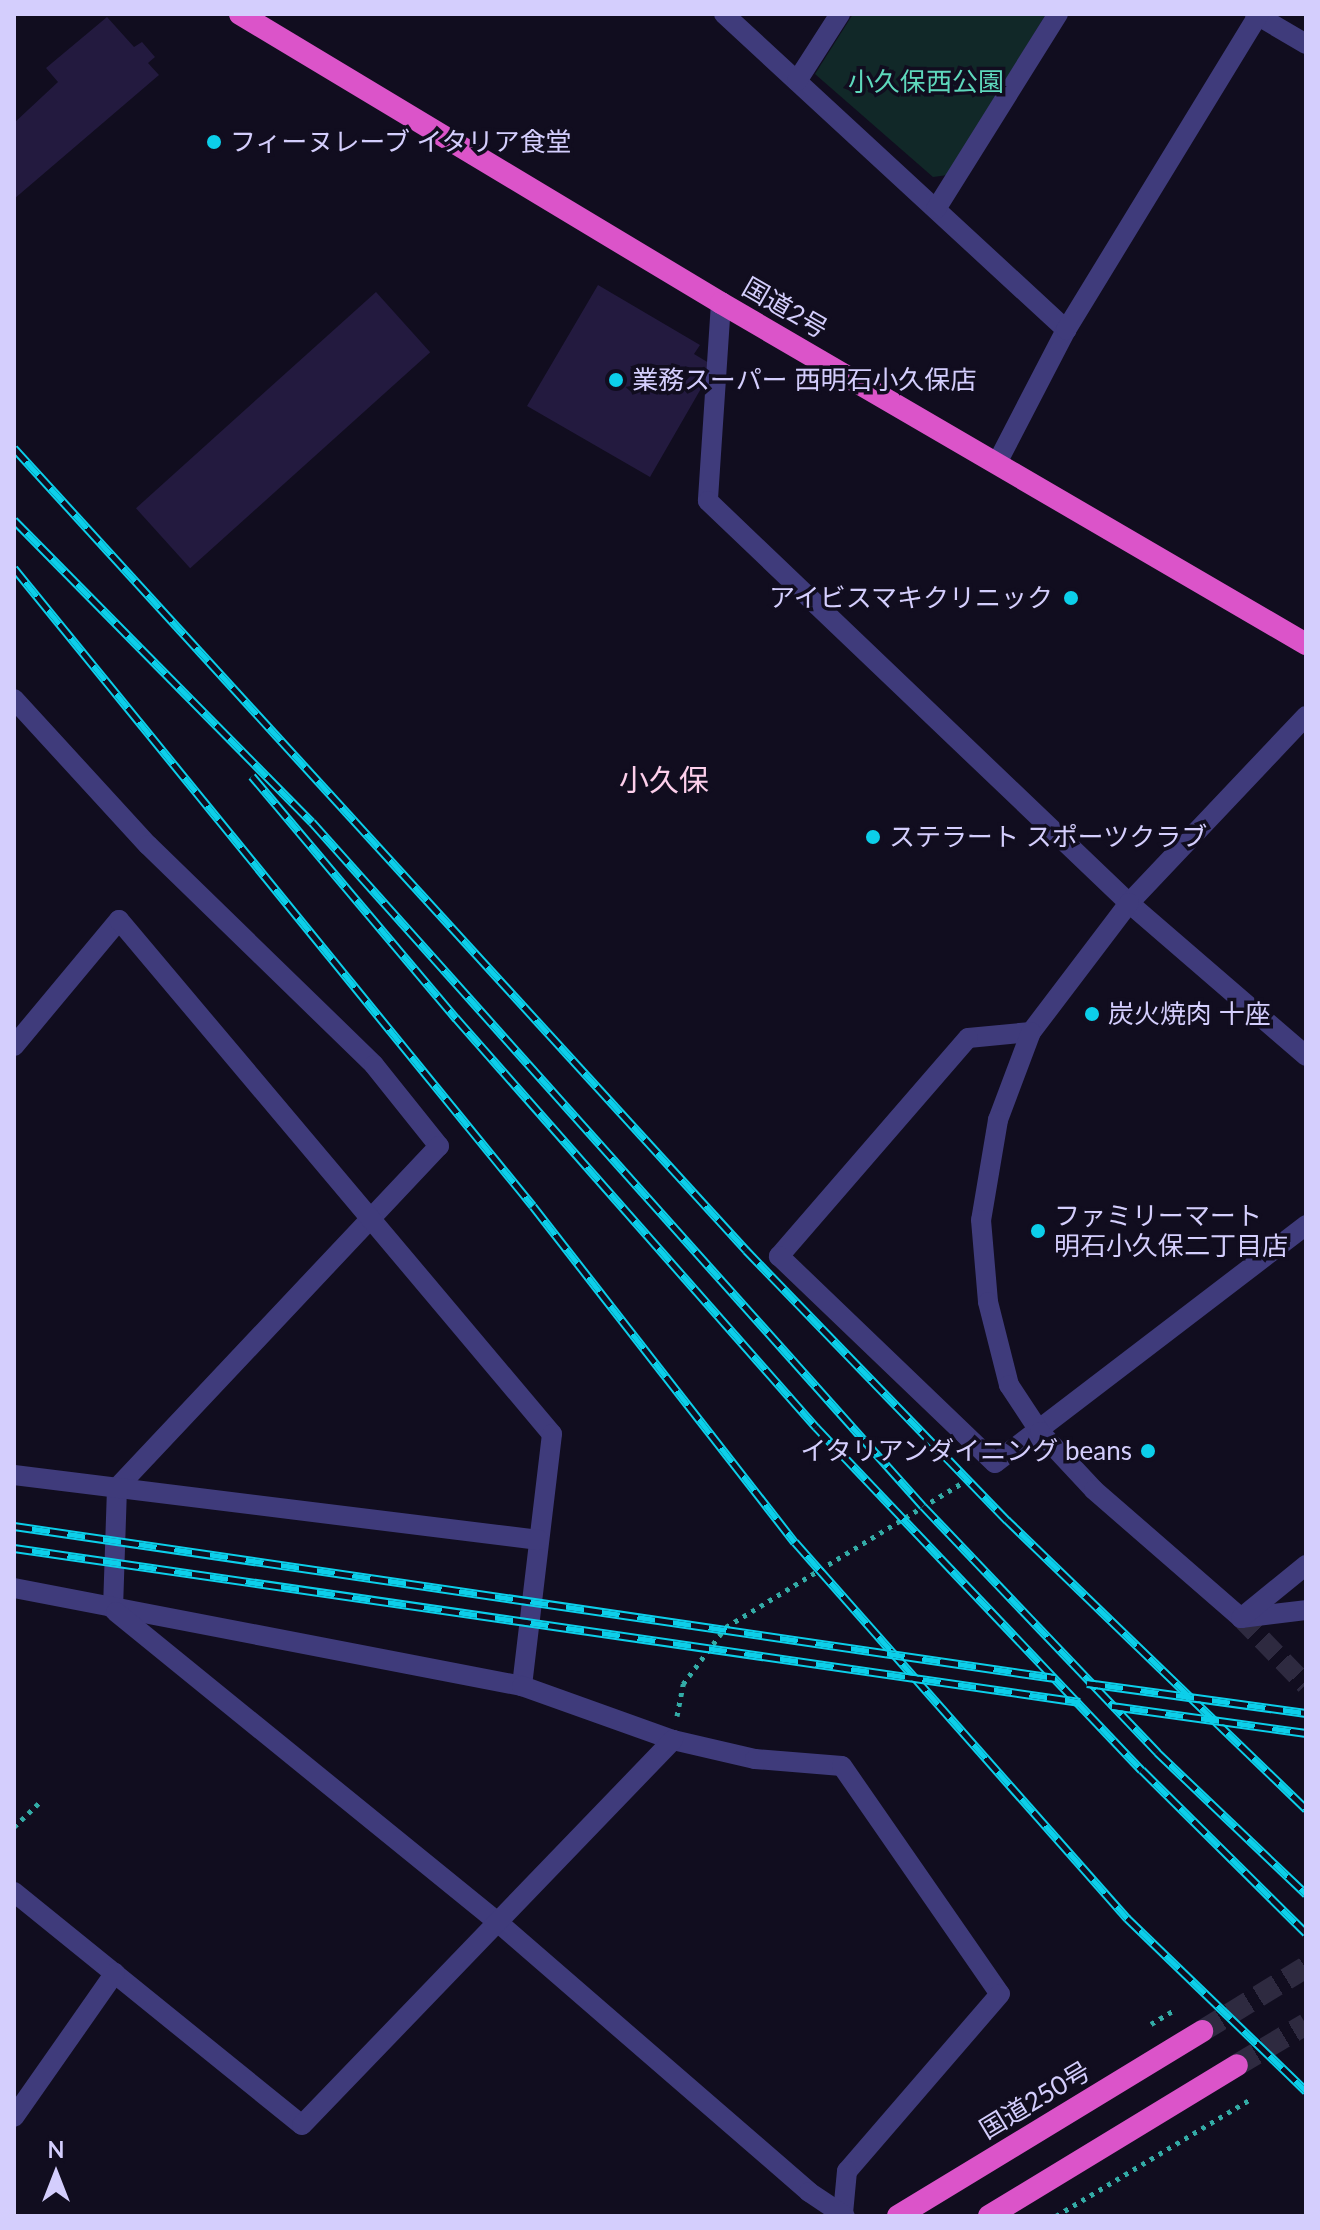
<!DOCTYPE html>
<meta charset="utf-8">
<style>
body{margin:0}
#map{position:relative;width:1320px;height:2230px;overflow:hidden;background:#110d1f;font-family:Lato,"Noto Sans JP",sans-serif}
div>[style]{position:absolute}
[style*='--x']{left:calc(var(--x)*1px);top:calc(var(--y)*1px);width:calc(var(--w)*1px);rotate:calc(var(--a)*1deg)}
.green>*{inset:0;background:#112828}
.building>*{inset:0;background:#231a3f;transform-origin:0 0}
.tertiary-tunnel>*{height:20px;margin-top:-10px;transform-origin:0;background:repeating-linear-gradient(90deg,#2e2a40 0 20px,transparent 0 30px)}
.trunk-tunnel>*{height:22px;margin-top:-11px;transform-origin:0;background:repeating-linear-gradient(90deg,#2e2a40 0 22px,transparent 0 33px)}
.path>*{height:5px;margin-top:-2.5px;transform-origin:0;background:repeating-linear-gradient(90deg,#33aba6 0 4px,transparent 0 10px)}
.minor>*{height:20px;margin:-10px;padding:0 10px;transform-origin:10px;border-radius:10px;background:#3f3b7b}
.tertiary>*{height:20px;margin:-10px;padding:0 10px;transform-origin:10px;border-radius:10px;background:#3f3b7b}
.trunk>*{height:22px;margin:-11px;padding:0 11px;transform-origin:11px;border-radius:11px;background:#db54c9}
.rail>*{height:9px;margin-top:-4.5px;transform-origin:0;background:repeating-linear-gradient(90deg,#110d1f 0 18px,#0ccfea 0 36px);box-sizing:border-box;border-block:2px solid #0ccfea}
.dots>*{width:22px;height:22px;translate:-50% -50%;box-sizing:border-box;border:4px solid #110d1f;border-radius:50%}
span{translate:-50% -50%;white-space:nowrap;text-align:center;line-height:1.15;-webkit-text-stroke:7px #110d1f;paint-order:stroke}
.park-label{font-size:26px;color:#5ed8bc}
.poi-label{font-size:26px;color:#d4cefd}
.left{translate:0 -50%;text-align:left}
.right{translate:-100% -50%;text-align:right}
.street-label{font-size:26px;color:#d4cefd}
.quarter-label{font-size:30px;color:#fdcfeb}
.frame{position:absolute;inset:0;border:16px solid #d4cefd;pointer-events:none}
.north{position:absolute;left:16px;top:2134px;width:80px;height:80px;-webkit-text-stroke:6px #110d1f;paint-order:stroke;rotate:0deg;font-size:22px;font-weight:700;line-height:32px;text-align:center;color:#d4cefd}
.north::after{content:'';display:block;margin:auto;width:28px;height:36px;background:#d4cefd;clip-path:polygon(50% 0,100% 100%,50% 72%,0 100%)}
</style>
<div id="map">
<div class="green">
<i style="clip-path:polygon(853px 14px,1046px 14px,948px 175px,933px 177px,815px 74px)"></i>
</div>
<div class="building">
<i style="clip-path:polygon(107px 17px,134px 47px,142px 42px,155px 57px,148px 63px,159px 75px,14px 199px,14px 123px,58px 82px,46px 68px)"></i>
<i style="clip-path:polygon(598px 285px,700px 345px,694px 354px,714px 366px,650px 477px,527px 406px)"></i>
<i style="left:376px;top:292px;width:81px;height:323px;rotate:48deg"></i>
</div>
<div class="tertiary-tunnel">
<i style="--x:1241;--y:1618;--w:93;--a:45.9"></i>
</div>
<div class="trunk-tunnel">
<i style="--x:1202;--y:2031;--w:122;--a:-31.6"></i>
<i style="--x:1237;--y:2065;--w:80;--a:-30.7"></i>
</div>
<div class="path">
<i style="--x:677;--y:1716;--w:33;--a:-79"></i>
<i style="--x:683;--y:1684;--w:71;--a:-53"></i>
<i style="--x:726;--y:1627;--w:286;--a:-31.4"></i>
<i style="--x:14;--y:1827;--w:36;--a:-44"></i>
<i style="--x:1151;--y:2024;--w:27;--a:-31"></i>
<i style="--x:1056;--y:2216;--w:227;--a:-31"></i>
</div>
<div class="minor">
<i style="--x:724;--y:14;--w:466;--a:42.7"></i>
<i style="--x:1255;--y:14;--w:59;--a:30.5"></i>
<i style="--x:797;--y:81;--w:80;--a:-57.3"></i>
<i style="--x:936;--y:209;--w:230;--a:-58"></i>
<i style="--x:721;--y:303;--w:198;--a:93.8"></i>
<i style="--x:708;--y:501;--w:582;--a:43.68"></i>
<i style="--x:1129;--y:903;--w:234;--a:40.8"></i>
<i style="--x:997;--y:463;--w:150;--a:-62.6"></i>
<i style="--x:1066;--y:330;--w:370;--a:-58.6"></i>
<i style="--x:14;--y:699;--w:198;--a:47.5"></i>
<i style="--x:148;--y:845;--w:315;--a:44.2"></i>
<i style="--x:374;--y:1065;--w:104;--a:51.3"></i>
<i style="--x:439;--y:1146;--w:470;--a:133.3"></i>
<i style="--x:117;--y:1488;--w:121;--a:91.9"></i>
<i style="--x:1031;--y:1032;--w:63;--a:174.6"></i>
<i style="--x:968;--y:1038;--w:289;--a:130.9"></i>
<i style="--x:779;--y:1256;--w:299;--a:43.8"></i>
<i style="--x:995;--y:1463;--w:392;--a:-37.4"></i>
<i style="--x:14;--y:1046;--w:164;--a:-50.2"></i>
<i style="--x:119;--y:920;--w:672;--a:49.89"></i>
<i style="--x:552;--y:1434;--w:254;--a:96.8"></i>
<i style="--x:14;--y:1475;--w:529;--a:7.06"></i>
<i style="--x:14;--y:1588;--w:517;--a:10.92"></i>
<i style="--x:522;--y:1686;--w:160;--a:19.7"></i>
<i style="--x:673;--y:1740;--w:84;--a:13"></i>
<i style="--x:755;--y:1759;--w:87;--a:4.6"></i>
<i style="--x:842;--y:1766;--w:277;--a:55.3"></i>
<i style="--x:1000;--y:1994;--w:234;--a:130.8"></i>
<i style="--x:847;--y:2171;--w:42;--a:95.4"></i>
<i style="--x:116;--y:1612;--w:496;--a:39.1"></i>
<i style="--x:501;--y:1925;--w:408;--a:40.9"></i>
<i style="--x:809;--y:2192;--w:43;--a:33.7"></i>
<i style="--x:1241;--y:1618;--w:65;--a:-7"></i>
<i style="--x:14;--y:1892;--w:370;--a:39"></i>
<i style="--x:302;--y:2125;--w:535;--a:-46.06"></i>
<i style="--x:14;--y:2117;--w:176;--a:-55"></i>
</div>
<div class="tertiary">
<i style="--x:1306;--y:716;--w:257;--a:133.4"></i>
<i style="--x:1129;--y:903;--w:162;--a:127.2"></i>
<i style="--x:1031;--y:1032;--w:94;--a:110.6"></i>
<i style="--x:998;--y:1120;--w:101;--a:99.6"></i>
<i style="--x:981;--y:1220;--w:82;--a:85.1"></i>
<i style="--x:988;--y:1302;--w:86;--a:75.8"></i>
<i style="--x:1009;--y:1385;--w:56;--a:56.6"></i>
<i style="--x:1040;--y:1432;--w:79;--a:47"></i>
<i style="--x:1094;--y:1490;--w:195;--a:41"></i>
<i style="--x:1241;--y:1618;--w:84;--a:-39.2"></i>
</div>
<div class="trunk">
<i style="--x:240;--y:14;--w:561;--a:31"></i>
<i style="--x:721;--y:303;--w:677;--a:30.24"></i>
<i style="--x:898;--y:2216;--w:356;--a:-31.3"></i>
<i style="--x:989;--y:2216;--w:290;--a:-31.3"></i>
</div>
<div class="rail">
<i style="--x:14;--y:448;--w:1086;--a:47.61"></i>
<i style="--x:746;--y:1250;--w:376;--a:46"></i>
<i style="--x:1007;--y:1520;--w:416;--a:44"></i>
<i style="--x:14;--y:520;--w:424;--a:45.4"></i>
<i style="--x:312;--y:822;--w:917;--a:48.23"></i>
<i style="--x:923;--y:1506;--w:340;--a:46.4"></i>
<i style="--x:1157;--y:1752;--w:206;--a:43.6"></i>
<i style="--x:14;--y:568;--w:822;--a:50.87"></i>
<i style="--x:533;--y:1206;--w:426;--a:52.1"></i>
<i style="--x:795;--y:1542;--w:502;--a:48.56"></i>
<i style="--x:1127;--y:1918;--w:249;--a:44"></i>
<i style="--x:252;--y:776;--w:317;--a:49.9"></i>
<i style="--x:456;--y:1018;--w:545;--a:48.65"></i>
<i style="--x:816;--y:1427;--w:473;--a:46.5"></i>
<i style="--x:1142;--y:1770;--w:231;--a:44.8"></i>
<i style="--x:14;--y:1526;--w:1052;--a:8.31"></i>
<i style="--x:14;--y:1548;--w:1077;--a:8.22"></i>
<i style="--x:1087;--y:1683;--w:221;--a:7.8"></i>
<i style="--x:1112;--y:1706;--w:196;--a:7.9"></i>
</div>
<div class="dots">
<i style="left:214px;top:142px;background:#0ccfea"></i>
<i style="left:616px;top:380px;background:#0ccfea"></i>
<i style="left:1071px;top:598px;background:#0ccfea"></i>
<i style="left:873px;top:837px;background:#0ccfea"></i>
<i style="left:1092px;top:1014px;background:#0ccfea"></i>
<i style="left:1038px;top:1231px;background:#0ccfea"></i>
<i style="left:1148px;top:1451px;background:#0ccfea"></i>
</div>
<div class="park-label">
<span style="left:926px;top:82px">小久保西公園</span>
</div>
<div class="poi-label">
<span class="left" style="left:230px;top:142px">フィーヌレーブ イタリア食堂</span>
<span class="left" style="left:632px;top:380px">業務スーパー 西明石小久保店</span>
<span class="right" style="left:1053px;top:598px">アイビスマキクリニック</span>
<span class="left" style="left:889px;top:837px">ステラート スポーツクラブ</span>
<span class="left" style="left:1108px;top:1014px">炭火焼肉 十座</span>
<span class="left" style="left:1054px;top:1231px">ファミリーマート<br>明石小久保二丁目店</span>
<span class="right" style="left:1132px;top:1451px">イタリアンダイニング beans</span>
</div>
<div class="street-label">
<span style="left:785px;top:308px;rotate:30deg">国道2号</span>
<span style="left:1035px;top:2100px;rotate:-31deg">国道250号</span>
</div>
<div class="quarter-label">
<span style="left:664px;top:779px">小久保</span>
</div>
<div class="frame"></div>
<div class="north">N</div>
</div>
